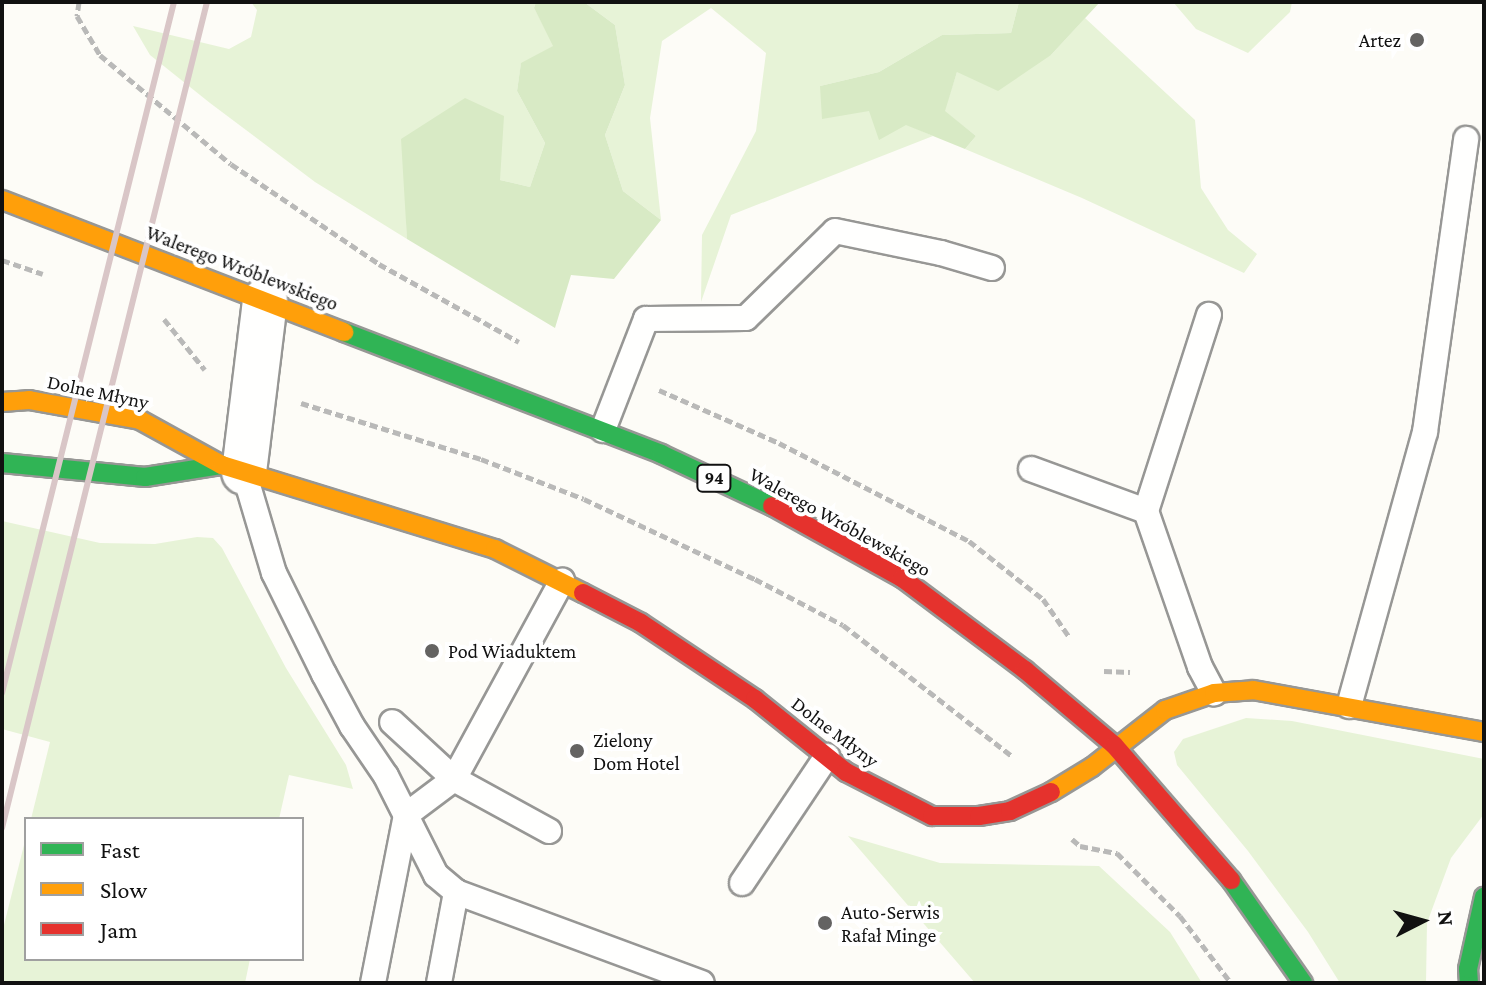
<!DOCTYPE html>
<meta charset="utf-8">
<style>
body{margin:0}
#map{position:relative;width:1486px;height:985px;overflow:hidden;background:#fdfcf7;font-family:"Crimson Pro",serif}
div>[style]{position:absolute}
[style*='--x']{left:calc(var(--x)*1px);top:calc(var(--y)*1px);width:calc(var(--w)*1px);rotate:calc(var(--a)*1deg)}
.green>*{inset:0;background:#e7f3d7}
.forest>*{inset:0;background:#d8eac5}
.path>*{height:5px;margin-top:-2.5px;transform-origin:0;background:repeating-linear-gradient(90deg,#b9b9b8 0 8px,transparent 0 12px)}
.roads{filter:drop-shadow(2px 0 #979795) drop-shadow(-2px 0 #979795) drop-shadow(0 2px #979795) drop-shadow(0 -2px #979795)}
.lane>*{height:24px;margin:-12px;padding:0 12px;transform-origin:12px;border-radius:12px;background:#fffffe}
.street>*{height:44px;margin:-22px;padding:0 22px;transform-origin:22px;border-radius:22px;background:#fffffe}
.fast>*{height:18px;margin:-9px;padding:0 9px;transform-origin:9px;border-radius:9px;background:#30b455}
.slow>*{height:18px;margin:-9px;padding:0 9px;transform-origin:9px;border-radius:9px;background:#ff9f0a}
.jam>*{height:18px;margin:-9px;padding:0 9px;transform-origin:9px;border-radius:9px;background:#e5322d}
.rail>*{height:6px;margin:-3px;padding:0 3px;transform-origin:3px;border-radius:3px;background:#d9c6c7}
.dots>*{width:22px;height:22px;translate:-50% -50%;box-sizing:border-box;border:4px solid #fff;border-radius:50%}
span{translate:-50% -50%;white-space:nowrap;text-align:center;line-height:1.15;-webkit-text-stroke:8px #fff;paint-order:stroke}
.shield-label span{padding:2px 6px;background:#fff;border:2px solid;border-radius:6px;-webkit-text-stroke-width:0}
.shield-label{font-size:18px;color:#111;font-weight:700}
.poi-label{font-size:20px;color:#111}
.right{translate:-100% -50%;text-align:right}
.left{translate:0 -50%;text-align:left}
.street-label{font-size:20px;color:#111}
.frame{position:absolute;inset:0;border:4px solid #111;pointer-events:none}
.legend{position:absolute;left:24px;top:817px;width:280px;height:144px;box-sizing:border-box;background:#fff;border:2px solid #a0a0a0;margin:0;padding:10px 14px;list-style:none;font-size:24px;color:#111}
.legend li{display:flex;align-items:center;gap:16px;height:40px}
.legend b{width:40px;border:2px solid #a0a0a0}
.north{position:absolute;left:1382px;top:881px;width:80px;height:80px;-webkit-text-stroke:6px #fff;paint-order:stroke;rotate:84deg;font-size:22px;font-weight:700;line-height:32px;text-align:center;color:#111}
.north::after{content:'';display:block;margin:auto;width:28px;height:36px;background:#111;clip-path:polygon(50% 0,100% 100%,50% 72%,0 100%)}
</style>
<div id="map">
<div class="green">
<i style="clip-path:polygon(251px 2px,536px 2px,534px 8px,554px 46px,521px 64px,517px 91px,545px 143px,530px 187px,500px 180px,406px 202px,407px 239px,315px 182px,210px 103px,150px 55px,133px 26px,229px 49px,251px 37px,257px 10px)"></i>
<i style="clip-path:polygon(584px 2px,1019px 2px,1011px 33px,942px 35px,879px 72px,820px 86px,933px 136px,731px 215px,701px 302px,702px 235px,756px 131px,766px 53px,711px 8px,662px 41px,650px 118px,661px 220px,623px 191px,605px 135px,625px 85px,615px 25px)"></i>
<i style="clip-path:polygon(1173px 2px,1292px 2px,1290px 12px,1248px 53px,1196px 29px)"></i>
<i style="clip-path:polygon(1085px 18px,1195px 120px,1201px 188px,1228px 230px,1257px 254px,1244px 273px,1082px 198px,965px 149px,976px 136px,944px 111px,957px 72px,1051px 55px)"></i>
<i style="clip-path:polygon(2px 521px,100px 543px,155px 544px,197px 537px,213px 538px,222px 548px,286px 668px,346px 765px,353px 789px,289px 775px,279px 819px,31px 819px,50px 742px,2px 729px)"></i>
<i style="clip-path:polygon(1246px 718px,1292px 721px,1484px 759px,1484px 814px,1451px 858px,1427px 923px,1426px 983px,1340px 983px,1308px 932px,1248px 851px,1177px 765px,1174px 752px,1183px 739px)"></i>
<i style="clip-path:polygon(848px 836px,940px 863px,1099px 866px,1170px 932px,1202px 983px,975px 983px)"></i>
<i style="clip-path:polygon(26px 837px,26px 959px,250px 959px,245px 983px,2px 983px,2px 933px)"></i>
</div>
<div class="forest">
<i style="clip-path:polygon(536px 2px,584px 2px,615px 25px,625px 85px,605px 135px,623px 191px,661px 220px,614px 279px,571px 275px,555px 328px,407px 239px,401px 139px,465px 98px,504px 116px,500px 180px,530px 187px,545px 143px,517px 91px,521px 63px,553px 46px,534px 8px)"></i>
<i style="clip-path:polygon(1019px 2px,1100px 2px,1051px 55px,998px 91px,957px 72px,945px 111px,976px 136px,965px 149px,906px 125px,879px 140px,869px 111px,822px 119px,820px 86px,879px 72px,942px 35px,1011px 33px)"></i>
</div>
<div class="path">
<i style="--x:79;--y:2;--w:14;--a:98"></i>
<i style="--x:77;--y:16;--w:45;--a:59.5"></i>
<i style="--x:100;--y:55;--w:170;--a:39.8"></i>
<i style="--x:231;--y:164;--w:179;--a:34"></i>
<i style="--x:379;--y:264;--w:160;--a:29.1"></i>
<i style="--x:2;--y:260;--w:43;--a:18.9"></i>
<i style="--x:164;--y:319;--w:65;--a:51.2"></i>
<i style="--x:659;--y:390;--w:131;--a:23.8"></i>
<i style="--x:779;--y:443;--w:214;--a:27.3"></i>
<i style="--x:969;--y:541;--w:94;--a:38.1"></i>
<i style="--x:1043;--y:599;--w:47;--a:55.3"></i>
<i style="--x:301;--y:403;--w:189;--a:17.3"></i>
<i style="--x:481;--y:459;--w:110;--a:21.2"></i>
<i style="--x:584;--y:499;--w:189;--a:25.1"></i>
<i style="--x:755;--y:579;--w:99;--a:27.6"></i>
<i style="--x:843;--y:625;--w:215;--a:37.8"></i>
<i style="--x:1104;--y:671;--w:26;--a:2"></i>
<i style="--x:1072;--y:839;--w:11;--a:41"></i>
<i style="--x:1080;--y:846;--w:38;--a:11"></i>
<i style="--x:1117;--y:853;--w:89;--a:45"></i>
<i style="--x:1180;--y:916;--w:84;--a:52.7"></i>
</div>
<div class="roads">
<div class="lane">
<i style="--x:603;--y:430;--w:119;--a:-68.8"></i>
<i style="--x:646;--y:319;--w:100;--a:-0.6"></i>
<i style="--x:746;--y:318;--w:124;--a:-44.3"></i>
<i style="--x:835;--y:231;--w:108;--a:11.7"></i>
<i style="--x:941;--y:253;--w:53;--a:16.4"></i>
<i style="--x:1031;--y:469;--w:122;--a:20.1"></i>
<i style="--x:1146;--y:511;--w:165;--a:70.9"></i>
<i style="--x:1200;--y:667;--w:30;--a:62"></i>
<i style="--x:244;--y:472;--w:105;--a:73.5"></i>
<i style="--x:274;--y:573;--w:113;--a:63.7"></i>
<i style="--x:324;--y:674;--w:59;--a:61.7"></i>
<i style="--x:352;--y:726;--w:60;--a:55.8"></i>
<i style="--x:386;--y:776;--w:111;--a:63.2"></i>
<i style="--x:436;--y:875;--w:26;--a:40"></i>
<i style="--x:456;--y:892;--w:262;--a:20.3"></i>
<i style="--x:1146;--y:511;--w:206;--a:-72.2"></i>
<i style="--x:1349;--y:706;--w:284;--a:-74.5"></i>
<i style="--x:1425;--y:432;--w:296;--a:-82"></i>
<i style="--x:549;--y:831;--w:108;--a:-151.3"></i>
<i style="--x:454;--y:779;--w:226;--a:-61.4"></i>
<i style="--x:742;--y:883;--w:153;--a:-56.2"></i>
<i style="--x:373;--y:983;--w:171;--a:-78.9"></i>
<i style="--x:406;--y:815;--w:60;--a:-36.9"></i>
<i style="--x:454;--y:779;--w:84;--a:-137.4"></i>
<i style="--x:439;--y:983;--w:93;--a:-79.4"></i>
</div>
<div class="street">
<i style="--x:244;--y:472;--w:173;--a:-83"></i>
</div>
<div class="fast">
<i style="--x:344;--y:332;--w:340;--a:21"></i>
<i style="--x:661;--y:454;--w:123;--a:25.1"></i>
<i style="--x:2;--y:463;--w:144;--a:5.6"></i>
<i style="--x:145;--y:477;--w:78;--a:-8.9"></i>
<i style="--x:1231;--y:880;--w:126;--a:55"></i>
<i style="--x:1469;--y:983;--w:14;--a:-94"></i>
<i style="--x:1468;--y:969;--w:74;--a:-77.5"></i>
</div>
<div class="slow">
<i style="--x:2;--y:200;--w:367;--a:21.1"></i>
<i style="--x:2;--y:402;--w:27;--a:-4"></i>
<i style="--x:29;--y:400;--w:113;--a:10.2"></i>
<i style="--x:140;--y:420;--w:94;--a:28.8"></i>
<i style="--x:222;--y:465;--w:286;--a:17.1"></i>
<i style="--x:495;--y:549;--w:98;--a:26.6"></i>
<i style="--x:1051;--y:792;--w:48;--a:-31.4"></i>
<i style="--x:1092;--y:767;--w:93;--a:-38"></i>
<i style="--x:1165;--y:710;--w:52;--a:-19.1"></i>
<i style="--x:1214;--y:693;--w:39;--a:-4"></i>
<i style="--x:1253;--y:690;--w:235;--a:10.3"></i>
</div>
<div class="jam">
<i style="--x:772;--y:506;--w:149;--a:29"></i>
<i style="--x:902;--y:578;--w:154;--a:36.8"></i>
<i style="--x:1025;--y:670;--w:116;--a:40.1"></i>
<i style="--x:1114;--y:745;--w:179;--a:49.1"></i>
<i style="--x:583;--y:593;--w:65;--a:27.3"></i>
<i style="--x:641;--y:623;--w:137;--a:33.7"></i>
<i style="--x:755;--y:699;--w:117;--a:38.7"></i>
<i style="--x:846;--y:772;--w:97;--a:27.1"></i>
<i style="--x:932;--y:816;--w:47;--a:0"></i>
<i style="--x:979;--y:816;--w:31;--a:-9"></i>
<i style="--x:1010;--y:811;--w:45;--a:-24.9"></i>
</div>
</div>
<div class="rail">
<i style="--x:2;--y:693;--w:712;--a:-76.02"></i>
<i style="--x:2;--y:828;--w:851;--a:-76.06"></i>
</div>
<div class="dots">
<i style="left:1417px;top:40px;background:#646362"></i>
<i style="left:432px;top:651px;background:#646362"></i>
<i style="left:577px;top:751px;background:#646362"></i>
<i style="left:825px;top:923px;background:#646362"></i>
</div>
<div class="shield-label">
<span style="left:714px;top:478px">94</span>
</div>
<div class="poi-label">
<span class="right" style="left:1401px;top:40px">Artez</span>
<span class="left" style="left:448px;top:651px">Pod Wiaduktem</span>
<span class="left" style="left:593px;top:752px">Zielony<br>Dom Hotel</span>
<span class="left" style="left:841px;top:924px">Auto-Serwis<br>Rafał Minge</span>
</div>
<div class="street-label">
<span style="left:242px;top:268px;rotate:21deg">Walerego Wróblewskiego</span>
<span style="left:98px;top:392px;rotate:12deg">Dolne Młyny</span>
<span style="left:840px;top:522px;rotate:29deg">Walerego Wróblewskiego</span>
<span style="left:835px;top:732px;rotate:37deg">Dolne Młyny</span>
</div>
<div class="frame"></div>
<ul class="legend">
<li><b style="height:10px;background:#30b455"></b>Fast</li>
<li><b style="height:10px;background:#ff9f0a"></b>Slow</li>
<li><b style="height:10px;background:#e5322d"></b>Jam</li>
</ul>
<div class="north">N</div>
</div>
